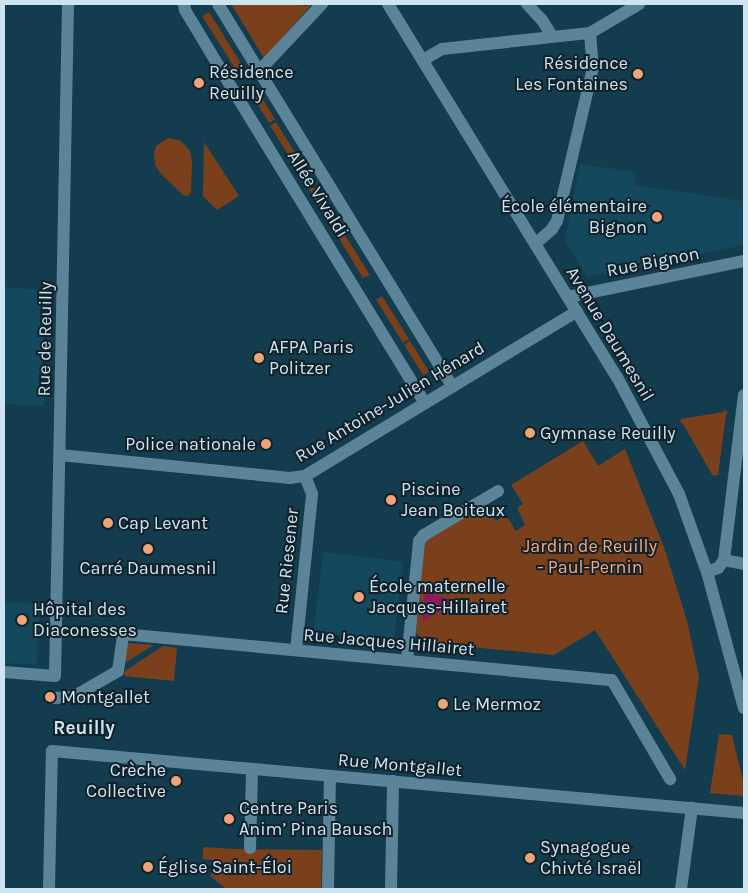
<!DOCTYPE html>
<meta charset="utf-8">
<style>
body{margin:0}
#map{position:relative;width:748px;height:893px;overflow:hidden;background:#133d4e;font-family:Karla,sans-serif}
div>[style]{position:absolute}
[style*='--x']{left:calc(var(--x)*1px);top:calc(var(--y)*1px);width:calc(var(--w)*1px);rotate:calc(var(--a)*1deg)}
.built>*{inset:0;background:#13485d;transform-origin:0 0}
.green>*{inset:0;background:#7a401c;transform-origin:0 0}
.water>*{inset:0;background:#8b1b5e}
.street>*{height:12px;margin:-6px;padding:0 6px;transform-origin:6px;border-radius:6px;background:#5b8498}
.secondary>*{height:12px;margin:-6px;padding:0 6px;transform-origin:6px;border-radius:6px;background:#5b8498}
.dots>*{width:14px;height:14px;translate:-50% -50%;box-sizing:border-box;border:2px solid #102129;border-radius:50%}
span{translate:-50% -50%;white-space:nowrap;text-align:center;line-height:1.15;-webkit-text-stroke:4px #102129;paint-order:stroke}
.poi-label{font-size:18px;color:#cee4ef}
.right{translate:-100% -50%;text-align:right}
.left{translate:0 -50%;text-align:left}
.street-label{font-size:18px;color:#cee4ef}
.park-label{font-size:18px;color:#f9a87b}
.neighbourhood-label{font-size:19px;color:#cee4ef;font-weight:700}
.frame{position:absolute;inset:0;border:5px solid #cee4ef;pointer-events:none}
</style>
<div id="map">
<div class="built">
<i style="clip-path:polygon(580px 164px,636px 172px,634px 185px,744px 201px,744px 245px,587px 277px,565px 240px)"></i>
<i style="clip-path:polygon(4px 287px,43px 290px,40px 329px,45px 329px,40px 380px,45px 381px,44px 406px,4px 404px)"></i>
<i style="left:323px;top:552px;width:81px;height:80px;rotate:7deg"></i>
<i style="left:4px;top:602px;width:36px;height:61px;rotate:3deg"></i>
</div>
<div class="green">
<i style="clip-path:polygon(231px 4px,302px 4px,304px 6px,312px 4px,264px 58px)"></i>
<i style="left:209px;top:12px;width:64px;height:8px;rotate:58deg"></i>
<i style="left:255px;top:87px;width:38px;height:7px;rotate:58deg"></i>
<i style="left:276px;top:122px;width:51px;height:7px;rotate:58deg"></i>
<i style="clip-path:polygon(168px 138px,181px 141px,190px 151px,192px 161px,191px 192px,188px 196px,183px 195px,161px 174px,155px 165px,154px 153px,156px 146px)"></i>
<i style="clip-path:polygon(204px 142px,239px 196px,217px 210px,203px 196px)"></i>
<i style="left:315px;top:186px;width:51px;height:7px;rotate:58deg"></i>
<i style="clip-path:polygon(343px 232px,370px 275px,363px 278px,337px 235px)"></i>
<i style="left:382px;top:296px;width:51px;height:7px;rotate:58deg"></i>
<i style="left:410px;top:341px;width:36px;height:7px;rotate:58deg"></i>
<i style="clip-path:polygon(725px 410px,728px 412px,726px 415px,718px 475px,713px 476px,683px 424px,680px 422px,681px 419px,723px 412px)"></i>
<i style="clip-path:polygon(583px 441px,598px 466px,625px 449px,665px 550px,687px 621px,699px 677px,685px 770px,595px 630px,554px 655px,418px 642px,421px 637px,416px 633px,424px 540px,486px 504px,496px 521px,506px 515px,516px 531px,525px 525px,517px 508px,523px 504px,511px 485px)"></i>
<i style="clip-path:polygon(127px 643px,154px 645px,125px 663px)"></i>
<i style="clip-path:polygon(163px 646px,177px 648px,174px 681px,124px 676px,125px 671px)"></i>
<i style="clip-path:polygon(719px 734px,732px 735px,744px 785px,744px 796px,710px 793px)"></i>
<i style="clip-path:polygon(203px 847px,233px 849px,322px 850px,321px 889px,226px 889px,210px 876px,221px 861px,203px 859px)"></i>
</div>
<div class="water">
<i style="clip-path:polygon(425px 591px,457px 602px,422px 622px)"></i>
</div>
<div class="street">
<i style="--x:184;--y:4;--w:6;--a:81"></i>
<i style="--x:185;--y:10;--w:93;--a:59"></i>
<i style="--x:233;--y:90;--w:367;--a:58.5"></i>
<i style="--x:218;--y:4;--w:449;--a:58.5"></i>
<i style="--x:527;--y:4;--w:22;--a:47"></i>
<i style="--x:542;--y:20;--w:19;--a:58"></i>
<i style="--x:423;--y:60;--w:22;--a:-30"></i>
<i style="--x:442;--y:49;--w:149;--a:-6.2"></i>
<i style="--x:590;--y:33;--w:57;--a:-30.6"></i>
<i style="--x:260;--y:70;--w:91;--a:-46.8"></i>
<i style="--x:535;--y:244;--w:23;--a:-41"></i>
<i style="--x:552;--y:229;--w:9;--a:-58"></i>
<i style="--x:557;--y:221;--w:157;--a:-76.8"></i>
<i style="--x:593;--y:68;--w:35;--a:-95"></i>
<i style="--x:568;--y:297;--w:180;--a:-11.6"></i>
<i style="--x:60;--y:455;--w:231;--a:5.7"></i>
<i style="--x:290;--y:478;--w:15;--a:-8"></i>
<i style="--x:305;--y:476;--w:318;--a:-31.2"></i>
<i style="--x:724;--y:560;--w:20;--a:11"></i>
<i style="--x:296;--y:650;--w:157;--a:-84.1"></i>
<i style="--x:312;--y:494;--w:19;--a:-111"></i>
<i style="--x:407;--y:660;--w:120;--a:-84.2"></i>
<i style="--x:419;--y:541;--w:8;--a:-50"></i>
<i style="--x:424;--y:535;--w:86;--a:-30.7"></i>
<i style="--x:4;--y:672;--w:51;--a:4.5"></i>
<i style="--x:55;--y:676;--w:672;--a:-88.89"></i>
<i style="--x:53;--y:698;--w:20;--a:-3"></i>
<i style="--x:73;--y:697;--w:52;--a:-30"></i>
<i style="--x:118;--y:671;--w:37;--a:-82"></i>
<i style="--x:123;--y:634;--w:491;--a:5.4"></i>
<i style="--x:612;--y:680;--w:115;--a:59.6"></i>
<i style="--x:250;--y:848;--w:79;--a:-88.5"></i>
<i style="--x:49;--y:889;--w:138;--a:-88.8"></i>
<i style="--x:52;--y:751;--w:695;--a:5.12"></i>
<i style="--x:328;--y:889;--w:113;--a:-89"></i>
<i style="--x:391;--y:889;--w:108;--a:-88.9"></i>
<i style="--x:681;--y:889;--w:82;--a:-82.3"></i>
</div>
<div class="secondary">
<i style="--x:388;--y:4;--w:438;--a:58.5"></i>
<i style="--x:617;--y:377;--w:132;--a:62.1"></i>
<i style="--x:679;--y:494;--w:83;--a:70.3"></i>
<i style="--x:707;--y:572;--w:141;--a:74.8"></i>
<i style="--x:707;--y:572;--w:12;--a:-20"></i>
<i style="--x:718;--y:568;--w:10;--a:-53"></i>
<i style="--x:724;--y:560;--w:166;--a:-83.1"></i>
</div>
<div class="dots">
<i style="left:638px;top:74px;background:#f0a378"></i>
<i style="left:199px;top:83px;background:#f0a378"></i>
<i style="left:657px;top:217px;background:#f0a378"></i>
<i style="left:259px;top:358px;background:#f0a378"></i>
<i style="left:530px;top:433px;background:#f0a378"></i>
<i style="left:266px;top:444px;background:#f0a378"></i>
<i style="left:391px;top:500px;background:#f0a378"></i>
<i style="left:108px;top:523px;background:#f0a378"></i>
<i style="left:148px;top:549px;background:#f0a378"></i>
<i style="left:359px;top:597px;background:#f0a378"></i>
<i style="left:22px;top:620px;background:#f0a378"></i>
<i style="left:50px;top:697px;background:#f0a378"></i>
<i style="left:443px;top:704px;background:#f0a378"></i>
<i style="left:176px;top:781px;background:#f0a378"></i>
<i style="left:229px;top:819px;background:#f0a378"></i>
<i style="left:530px;top:858px;background:#f0a378"></i>
<i style="left:148px;top:867px;background:#f0a378"></i>
</div>
<div class="poi-label">
<span class="right" style="left:628px;top:74px">Résidence<br>Les Fontaines</span>
<span class="left" style="left:209px;top:83px">Résidence<br>Reuilly</span>
<span class="right" style="left:647px;top:217px">École élémentaire<br>Bignon</span>
<span class="left" style="left:269px;top:358px">AFPA Paris<br>Politzer</span>
<span class="left" style="left:540px;top:433px">Gymnase Reuilly</span>
<span class="right" style="left:256px;top:444px">Police nationale</span>
<span class="left" style="left:401px;top:500px">Piscine<br>Jean Boiteux</span>
<span class="left" style="left:118px;top:523px">Cap Levant</span>
<span style="left:148px;top:568px">Carré Daumesnil</span>
<span class="left" style="left:369px;top:597px">École maternelle<br>Jacques-Hillairet</span>
<span class="left" style="left:33px;top:620px">Hôpital des<br>Diaconesses</span>
<span class="left" style="left:61px;top:697px">Montgallet</span>
<span class="left" style="left:453px;top:704px">Le Mermoz</span>
<span class="right" style="left:166px;top:781px">Crèche<br>Collective</span>
<span class="left" style="left:239px;top:819px">Centre Paris<br>Anim’ Pina Bausch</span>
<span class="left" style="left:540px;top:858px">Synagogue<br>Chivté Israël</span>
<span class="left" style="left:158px;top:867px">Église Saint-Éloi</span>
</div>
<div class="street-label">
<span style="left:318px;top:194px;rotate:58deg">Allée Vivaldi</span>
<span style="left:653px;top:262px;rotate:-11deg">Rue Bignon</span>
<span style="left:610px;top:334px;rotate:59deg">Avenue Daumesnil</span>
<span style="left:45px;top:339px;rotate:-89deg">Rue de Reuilly</span>
<span style="left:390px;top:402px;rotate:-31deg">Rue Antoine-Julien Hénard</span>
<span style="left:287px;top:561px;rotate:-84deg">Rue Riesener</span>
<span style="left:389px;top:642px;rotate:5deg">Rue Jacques Hillairet</span>
<span style="left:400px;top:765px;rotate:5deg">Rue Montgallet</span>
</div>
<div class="park-label">
<span style="left:590px;top:557px">Jardin de Reuilly<br>- Paul-Pernin</span>
</div>
<div class="neighbourhood-label">
<span style="left:84px;top:729px">Reuilly</span>
</div>
<div class="frame"></div>
</div>
